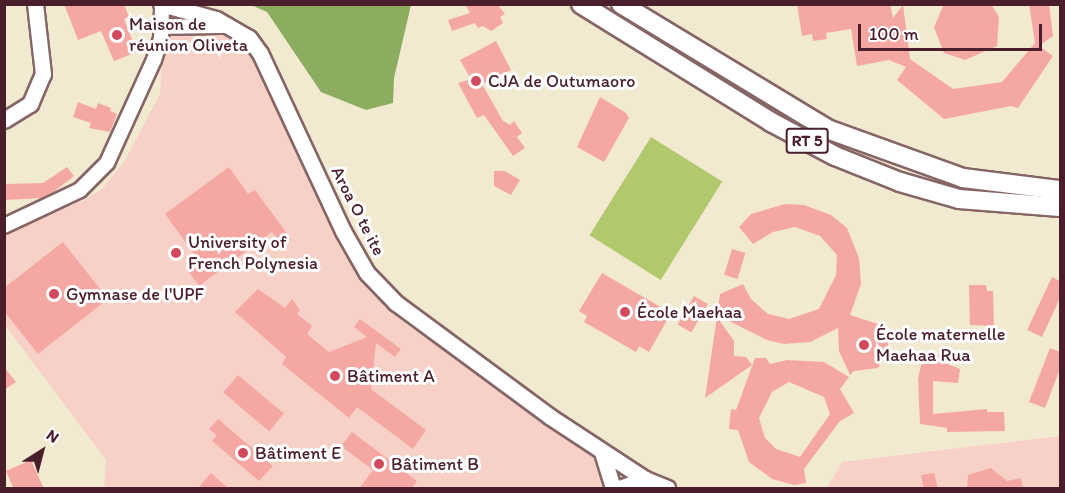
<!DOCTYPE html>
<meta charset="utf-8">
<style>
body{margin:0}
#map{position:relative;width:1065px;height:493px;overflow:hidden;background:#f2e9d1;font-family:Itim,sans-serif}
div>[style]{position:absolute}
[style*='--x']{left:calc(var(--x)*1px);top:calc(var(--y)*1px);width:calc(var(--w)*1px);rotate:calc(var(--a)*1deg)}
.built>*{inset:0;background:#f7d1c7}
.green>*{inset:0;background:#b1c86d;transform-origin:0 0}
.forest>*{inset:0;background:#8cac60}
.building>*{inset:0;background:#f5a8a3;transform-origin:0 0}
.roads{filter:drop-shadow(2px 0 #856665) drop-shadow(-2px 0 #856665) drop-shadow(0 2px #856665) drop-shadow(0 -2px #856665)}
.tertiary>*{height:14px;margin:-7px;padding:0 7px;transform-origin:7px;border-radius:7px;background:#fff}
.secondary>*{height:15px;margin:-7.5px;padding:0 7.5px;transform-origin:7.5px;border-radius:7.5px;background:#fff}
.trunk>*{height:18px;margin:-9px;padding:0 9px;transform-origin:9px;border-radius:9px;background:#fff}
.dots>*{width:16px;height:16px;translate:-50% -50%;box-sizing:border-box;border:3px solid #fff;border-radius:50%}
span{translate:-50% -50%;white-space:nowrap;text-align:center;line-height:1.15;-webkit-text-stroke:6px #fff;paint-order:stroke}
.shield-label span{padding:2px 4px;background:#fff;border:2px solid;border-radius:4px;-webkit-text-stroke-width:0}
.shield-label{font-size:16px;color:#4a1f2b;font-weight:700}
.poi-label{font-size:18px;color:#4a1f2b}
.left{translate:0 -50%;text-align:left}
.street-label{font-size:18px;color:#4a1f2b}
.frame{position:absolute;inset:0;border:6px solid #4a1f2b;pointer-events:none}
.north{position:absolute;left:12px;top:421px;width:60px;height:60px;-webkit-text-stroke:4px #fff;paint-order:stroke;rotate:36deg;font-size:16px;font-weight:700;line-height:24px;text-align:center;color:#4a1f2b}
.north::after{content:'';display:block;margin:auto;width:21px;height:27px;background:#4a1f2b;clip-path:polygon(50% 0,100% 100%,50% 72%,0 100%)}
.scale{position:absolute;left:858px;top:24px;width:184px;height:27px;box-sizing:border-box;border:3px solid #4a1f2b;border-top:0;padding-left:8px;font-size:18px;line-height:21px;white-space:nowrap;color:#4a1f2b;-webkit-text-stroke:4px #fff;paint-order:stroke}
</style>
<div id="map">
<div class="built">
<i style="clip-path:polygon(165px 30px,229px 32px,255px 49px,352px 264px,369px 291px,406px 324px,598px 456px,605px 480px,603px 488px,104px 488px,106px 460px,5px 325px,5px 232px,83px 201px,102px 189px,124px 162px,160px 94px)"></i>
<i style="clip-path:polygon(1060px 436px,1060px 488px,827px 488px,842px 462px)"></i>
</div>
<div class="green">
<i style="left:651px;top:137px;width:84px;height:116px;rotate:32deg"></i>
</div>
<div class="forest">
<i style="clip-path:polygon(251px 5px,411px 5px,394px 78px,393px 103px,366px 110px,321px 92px,267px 12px)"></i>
</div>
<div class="building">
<i style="clip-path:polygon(64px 4px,124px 4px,129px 17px,124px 19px,137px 52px,114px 61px,101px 31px,78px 40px)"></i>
<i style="clip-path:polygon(465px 4px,497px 4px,505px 14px,500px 17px,503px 23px,491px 31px,483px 26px,478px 28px,475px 23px,452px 31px,448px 20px,470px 13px)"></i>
<i style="clip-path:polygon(797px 4px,890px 4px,893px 18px,903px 5px,910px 59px,953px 89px,1002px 82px,1035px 43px,1029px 4px,1049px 4px,1053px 36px,1039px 46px,1053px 56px,1018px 108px,1011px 106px,944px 119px,897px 80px,906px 67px,889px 60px,857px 66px,851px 29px,826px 33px,827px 39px,813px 41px,812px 34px,802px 36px)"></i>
<i style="clip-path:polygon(944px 4px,991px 4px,999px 17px,997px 46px,965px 60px,944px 53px,934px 27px)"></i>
<i style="clip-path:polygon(496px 41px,511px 70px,482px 84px,503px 121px,510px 125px,514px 121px,522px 133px,517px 137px,525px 148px,513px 156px,484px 115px,477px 118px,458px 83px,471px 79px,460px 60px)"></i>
<i style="clip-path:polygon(600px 97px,626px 113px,629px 118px,604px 162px,577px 147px)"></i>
<i style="clip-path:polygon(78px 102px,96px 109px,98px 103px,111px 108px,110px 111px,117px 114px,110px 132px,89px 128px,91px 123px,73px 117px)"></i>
<i style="clip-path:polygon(67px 167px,74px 176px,52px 193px,42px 198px,4px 200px,4px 184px,43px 183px)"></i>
<i style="clip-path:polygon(229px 167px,248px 194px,255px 190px,291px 239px,282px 246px,272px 232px,199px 286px,188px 271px,200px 262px,165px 214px)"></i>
<i style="clip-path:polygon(494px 171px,505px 171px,520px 180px,511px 195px,494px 186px)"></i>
<i style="clip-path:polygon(785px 204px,804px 205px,831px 215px,847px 228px,859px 258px,861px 284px,850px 315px,878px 324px,884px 334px,889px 346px,878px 368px,854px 371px,850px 375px,839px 351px,838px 328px,810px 342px,784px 344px,767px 340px,717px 315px,720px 294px,743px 284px,751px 299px,768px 314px,789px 319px,819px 309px,836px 275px,837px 255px,820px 236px,795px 227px,773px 232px,753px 244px,739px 227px,751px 214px)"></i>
<i style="clip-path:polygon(63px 242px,108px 299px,38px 354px,4px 311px,4px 288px)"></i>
<i style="left:732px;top:249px;width:14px;height:27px;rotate:17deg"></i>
<i style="clip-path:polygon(602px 273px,671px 313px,649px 352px,639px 346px,636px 352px,584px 322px,587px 316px,579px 311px)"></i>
<i style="clip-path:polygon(1052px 277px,1060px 281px,1060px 298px,1042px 337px,1027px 330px)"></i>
<i style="clip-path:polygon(969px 285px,986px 285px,987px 291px,993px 291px,994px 326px,970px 325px)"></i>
<i style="clip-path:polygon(258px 289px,285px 308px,292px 299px,300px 310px,297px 314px,312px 326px,307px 334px,329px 352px,367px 337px,354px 327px,360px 319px,401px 349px,395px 357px,376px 343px,371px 389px,426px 430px,413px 449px,357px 407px,349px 418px,282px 364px,286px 357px,235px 312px)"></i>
<i style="left:694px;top:296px;width:16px;height:33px;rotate:30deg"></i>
<i style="clip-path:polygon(717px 317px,734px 341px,734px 356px,746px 357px,752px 365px,705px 398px)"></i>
<i style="clip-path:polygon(1050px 348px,1060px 352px,1060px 369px,1045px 408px,1029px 402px)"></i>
<i style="clip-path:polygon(924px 352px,946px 356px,945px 363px,960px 369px,958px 383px,933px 381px,933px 414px,987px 409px,987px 412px,1004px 412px,1005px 431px,947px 432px,947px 428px,920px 424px,918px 379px)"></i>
<i style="clip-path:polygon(evenodd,755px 358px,766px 358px,770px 364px,787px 360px,824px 362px,849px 377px,840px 389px,854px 413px,840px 421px,804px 469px,806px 483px,794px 485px,772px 479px,749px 462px,738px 430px,729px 429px,731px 409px,736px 410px,755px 358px,789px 382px,824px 397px,830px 414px,800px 457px,776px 449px,765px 438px,759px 418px,772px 392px,789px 382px)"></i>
<i style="clip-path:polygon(4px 367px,16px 382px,4px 390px)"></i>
<i style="left:238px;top:375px;width:60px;height:23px;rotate:40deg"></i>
<i style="clip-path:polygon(218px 419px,273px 466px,259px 481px,212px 441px,217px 435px,209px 429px)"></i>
<i style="clip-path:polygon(352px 432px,417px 481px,411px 489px,359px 489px,373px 470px,341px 446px)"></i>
<i style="clip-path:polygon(31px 460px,44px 489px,14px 489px,6px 471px)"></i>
<i style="clip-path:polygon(991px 468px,1007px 481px,1021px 478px,1023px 489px,967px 489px,968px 475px)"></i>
<i style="clip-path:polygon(211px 473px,229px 489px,197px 489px)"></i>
<i style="clip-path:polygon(934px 473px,938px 489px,924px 489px,921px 475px)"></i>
</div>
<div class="roads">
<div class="tertiary">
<i style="--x:161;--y:27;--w:67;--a:-0.9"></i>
<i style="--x:4;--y:226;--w:84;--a:-25.3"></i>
<i style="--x:80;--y:190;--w:38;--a:-45"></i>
<i style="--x:107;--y:163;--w:113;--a:-65.5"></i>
<i style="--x:154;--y:60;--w:23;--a:-72"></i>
<i style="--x:161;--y:38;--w:31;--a:-88"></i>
</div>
<div class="secondary">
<i style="--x:161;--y:4;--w:57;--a:15.3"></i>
<i style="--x:216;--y:19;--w:38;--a:30"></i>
<i style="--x:249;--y:38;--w:19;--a:54"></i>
<i style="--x:260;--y:53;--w:196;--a:65"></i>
<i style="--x:343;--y:231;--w:48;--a:60.3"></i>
<i style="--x:367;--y:273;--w:42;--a:46"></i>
<i style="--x:396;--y:303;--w:190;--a:36.4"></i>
<i style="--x:549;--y:416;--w:115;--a:33.3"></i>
<i style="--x:645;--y:479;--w:24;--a:22"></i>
<i style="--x:4;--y:120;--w:31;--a:-32"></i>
<i style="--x:30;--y:104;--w:33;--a:-67"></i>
<i style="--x:43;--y:74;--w:70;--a:-96.5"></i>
<i style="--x:602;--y:452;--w:38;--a:73"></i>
<i style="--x:619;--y:488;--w:28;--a:-19"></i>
</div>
<div class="trunk">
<i style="--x:581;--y:4;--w:224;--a:31.8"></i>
<i style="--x:771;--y:122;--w:72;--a:28"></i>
<i style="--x:835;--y:156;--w:70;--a:21.8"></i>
<i style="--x:900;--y:182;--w:61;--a:16.1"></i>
<i style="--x:959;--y:199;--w:101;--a:4.5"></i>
<i style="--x:621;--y:4;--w:241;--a:31.2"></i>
<i style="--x:827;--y:129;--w:145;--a:19.8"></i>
<i style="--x:963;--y:178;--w:98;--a:7.1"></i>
</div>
</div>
<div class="dots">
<i style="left:117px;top:35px;background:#d1495b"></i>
<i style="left:476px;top:81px;background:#d1495b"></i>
<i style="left:176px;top:253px;background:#d1495b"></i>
<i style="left:54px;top:294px;background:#d1495b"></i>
<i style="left:625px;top:312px;background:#d1495b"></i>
<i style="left:864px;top:345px;background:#d1495b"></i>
<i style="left:335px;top:376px;background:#d1495b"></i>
<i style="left:243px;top:453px;background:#d1495b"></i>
<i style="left:379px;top:464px;background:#d1495b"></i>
</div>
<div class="shield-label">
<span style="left:807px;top:141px">RT 5</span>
</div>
<div class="poi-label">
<span class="left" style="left:129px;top:35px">Maison de<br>réunion Oliveta</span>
<span class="left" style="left:488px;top:81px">CJA de Outumaoro</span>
<span class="left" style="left:188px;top:253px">University of<br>French Polynesia</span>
<span class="left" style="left:66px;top:294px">Gymnase de l'UPF</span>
<span class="left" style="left:637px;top:312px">École Maehaa</span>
<span class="left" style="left:876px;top:345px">École maternelle<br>Maehaa Rua</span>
<span class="left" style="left:347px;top:376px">Bâtiment A</span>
<span class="left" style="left:255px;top:453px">Bâtiment E</span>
<span class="left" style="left:391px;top:464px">Bâtiment B</span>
</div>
<div class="street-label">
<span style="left:358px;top:211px;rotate:63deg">Aroa O te ite</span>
</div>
<div class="frame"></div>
<div class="north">N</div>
<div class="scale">100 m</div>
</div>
